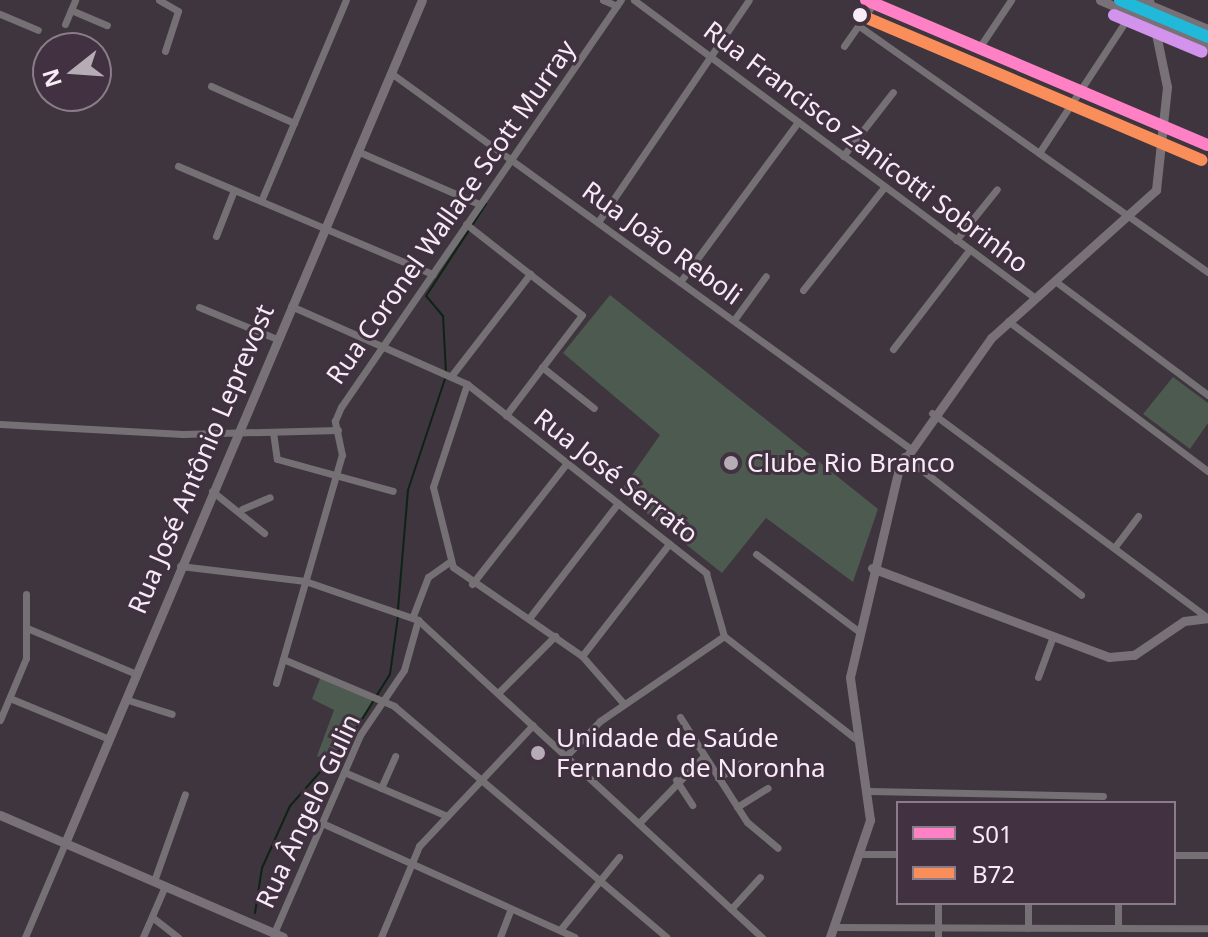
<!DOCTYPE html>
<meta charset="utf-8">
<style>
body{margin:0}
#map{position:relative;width:1208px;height:937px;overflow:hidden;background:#3e353e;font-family:"Noto Sans",sans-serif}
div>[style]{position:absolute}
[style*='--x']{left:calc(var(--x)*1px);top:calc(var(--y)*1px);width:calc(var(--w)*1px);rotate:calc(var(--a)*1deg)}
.green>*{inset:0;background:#4c5a4f}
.stream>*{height:2px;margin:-1px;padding:0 1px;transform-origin:1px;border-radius:1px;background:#0d2313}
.street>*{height:7px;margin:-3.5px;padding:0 3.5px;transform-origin:3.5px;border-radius:3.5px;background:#747074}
.secondary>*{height:9px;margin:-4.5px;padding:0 4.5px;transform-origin:4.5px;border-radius:4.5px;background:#787177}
.primary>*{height:11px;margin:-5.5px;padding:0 5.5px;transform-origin:5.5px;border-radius:5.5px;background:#767076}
.bus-1>*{height:12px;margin:-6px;padding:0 6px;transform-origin:6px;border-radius:6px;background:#ff80c5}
.bus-2>*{height:12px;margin:-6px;padding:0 6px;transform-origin:6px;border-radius:6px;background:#fa8e5a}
.bus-3>*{height:12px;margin:-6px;padding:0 6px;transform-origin:6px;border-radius:6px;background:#20b9da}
.bus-4>*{height:12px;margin:-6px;padding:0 6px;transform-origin:6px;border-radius:6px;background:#d193ec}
.dots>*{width:22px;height:22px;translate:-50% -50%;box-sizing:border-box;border:4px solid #423141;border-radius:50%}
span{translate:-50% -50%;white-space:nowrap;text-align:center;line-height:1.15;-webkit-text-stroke:6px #423141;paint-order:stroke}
.street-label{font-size:26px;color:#f7ecf6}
.poi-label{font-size:26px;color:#f7ecf6}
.left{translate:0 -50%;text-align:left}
.legend{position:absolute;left:896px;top:801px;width:280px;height:104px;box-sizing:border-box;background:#423141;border:2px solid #8a7c89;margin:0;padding:10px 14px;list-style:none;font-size:24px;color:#f7ecf6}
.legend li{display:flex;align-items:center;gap:16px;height:40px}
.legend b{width:40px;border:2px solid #8a7c89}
.north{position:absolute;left:32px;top:32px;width:80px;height:80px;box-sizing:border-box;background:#423141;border:2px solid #8a7c89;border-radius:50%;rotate:253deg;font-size:22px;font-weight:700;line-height:32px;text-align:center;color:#f7ecf6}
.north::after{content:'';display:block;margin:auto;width:28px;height:36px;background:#b6acb6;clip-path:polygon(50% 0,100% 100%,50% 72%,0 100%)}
</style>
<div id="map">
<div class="green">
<i style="clip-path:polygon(610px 295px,878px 509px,853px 582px,766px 518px,722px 573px,620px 492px,660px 435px,563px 353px)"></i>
<i style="clip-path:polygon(1173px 377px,1208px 403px,1208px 423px,1190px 449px,1143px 414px)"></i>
<i style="clip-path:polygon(321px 676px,375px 700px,329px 761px,317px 756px,334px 710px,312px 699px)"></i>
</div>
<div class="stream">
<i style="--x:446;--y:373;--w:57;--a:-93"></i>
<i style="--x:443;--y:316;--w:26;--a:-130"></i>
<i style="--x:426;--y:296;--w:110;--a:-56.9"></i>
<i style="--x:398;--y:609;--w:119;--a:-85.2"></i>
<i style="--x:408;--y:490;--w:117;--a:-71.6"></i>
<i style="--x:255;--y:913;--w:46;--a:-81.2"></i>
<i style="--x:262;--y:868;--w:68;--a:-65.7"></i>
<i style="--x:290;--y:806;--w:92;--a:-48.5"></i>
<i style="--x:351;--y:737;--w:74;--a:-58.2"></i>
<i style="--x:390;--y:674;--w:59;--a:-82.1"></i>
</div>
<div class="street">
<i style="--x:159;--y:0;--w:22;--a:30"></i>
<i style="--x:178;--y:11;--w:42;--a:108"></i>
<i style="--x:603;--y:0;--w:15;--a:23"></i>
<i style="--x:634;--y:0;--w:500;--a:36.6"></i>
<i style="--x:71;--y:10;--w:39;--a:23"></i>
<i style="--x:0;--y:14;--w:41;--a:22.8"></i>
<i style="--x:65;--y:24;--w:26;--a:-67"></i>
<i style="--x:859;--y:26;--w:427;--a:35.2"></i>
<i style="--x:844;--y:46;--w:52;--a:-55.1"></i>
<i style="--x:979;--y:48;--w:58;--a:-56.3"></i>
<i style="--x:391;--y:73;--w:638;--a:35.88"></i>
<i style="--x:211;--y:86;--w:91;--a:24"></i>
<i style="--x:357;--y:151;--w:133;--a:23.5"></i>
<i style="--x:1039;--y:153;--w:168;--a:-56.7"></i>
<i style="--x:843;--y:156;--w:81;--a:-52"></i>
<i style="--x:178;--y:166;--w:277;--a:23"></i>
<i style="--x:261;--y:201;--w:218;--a:-67.1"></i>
<i style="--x:598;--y:222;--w:268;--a:-55.8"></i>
<i style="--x:466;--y:224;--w:147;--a:38.1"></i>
<i style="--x:582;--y:315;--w:126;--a:127.2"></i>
<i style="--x:216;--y:236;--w:49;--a:-68.6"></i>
<i style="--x:956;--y:240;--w:65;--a:-51.2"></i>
<i style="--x:1055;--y:281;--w:191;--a:36.7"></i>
<i style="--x:680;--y:282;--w:199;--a:-53.6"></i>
<i style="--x:803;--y:290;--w:132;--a:-51.7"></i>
<i style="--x:291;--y:306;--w:193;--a:23.9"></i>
<i style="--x:467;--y:384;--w:305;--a:38.3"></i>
<i style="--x:706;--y:573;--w:66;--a:74.1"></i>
<i style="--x:724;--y:636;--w:167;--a:38"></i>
<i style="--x:199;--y:307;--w:84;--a:22.3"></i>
<i style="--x:734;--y:320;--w:54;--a:-54"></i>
<i style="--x:1008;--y:321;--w:250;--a:36.9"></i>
<i style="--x:893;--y:349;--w:126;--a:-52.4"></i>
<i style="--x:542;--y:367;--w:66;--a:38.3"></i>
<i style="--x:452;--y:375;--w:128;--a:-52.3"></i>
<i style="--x:467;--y:384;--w:108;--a:108.3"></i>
<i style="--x:433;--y:487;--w:82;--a:76"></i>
<i style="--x:453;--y:567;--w:157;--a:34.6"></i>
<i style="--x:582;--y:656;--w:64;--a:48.8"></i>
<i style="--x:932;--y:413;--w:344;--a:36.6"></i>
<i style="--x:0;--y:424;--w:183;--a:3.1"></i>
<i style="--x:183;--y:434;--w:155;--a:-1.5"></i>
<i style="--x:273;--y:432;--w:27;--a:82"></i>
<i style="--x:277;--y:459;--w:120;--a:15.4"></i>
<i style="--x:904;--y:456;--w:225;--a:38.1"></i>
<i style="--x:212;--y:491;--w:67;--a:38.9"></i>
<i style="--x:242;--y:509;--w:30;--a:-23"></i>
<i style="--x:1114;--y:548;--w:40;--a:-53"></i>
<i style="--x:756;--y:554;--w:128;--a:37"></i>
<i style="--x:180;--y:566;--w:126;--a:6.8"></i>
<i style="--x:305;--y:581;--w:120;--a:19"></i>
<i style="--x:418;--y:620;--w:468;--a:42.7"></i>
<i style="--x:472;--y:584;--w:154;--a:-51.9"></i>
<i style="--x:413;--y:616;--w:42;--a:-69"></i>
<i style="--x:428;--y:577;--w:28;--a:-35"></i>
<i style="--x:530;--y:617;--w:144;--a:-52.3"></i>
<i style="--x:27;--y:628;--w:116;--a:22.8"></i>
<i style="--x:582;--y:656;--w:142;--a:-52.2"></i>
<i style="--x:283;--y:659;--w:121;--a:22.9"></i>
<i style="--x:394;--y:706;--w:357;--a:40.3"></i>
<i style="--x:1038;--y:677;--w:44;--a:-69.9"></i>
<i style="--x:276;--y:683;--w:237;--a:-73.9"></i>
<i style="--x:342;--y:455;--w:35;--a:-102"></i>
<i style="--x:335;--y:421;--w:15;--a:-67"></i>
<i style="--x:341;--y:407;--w:494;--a:-55.5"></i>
<i style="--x:500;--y:691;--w:78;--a:-45"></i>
<i style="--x:12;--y:699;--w:105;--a:22.4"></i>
<i style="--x:125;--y:699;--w:49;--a:17.7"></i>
<i style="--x:680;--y:717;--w:125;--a:57.5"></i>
<i style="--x:747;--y:822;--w:40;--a:40"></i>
<i style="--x:0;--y:720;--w:67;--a:-67.2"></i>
<i style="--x:26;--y:658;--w:64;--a:-90"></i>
<i style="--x:566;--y:756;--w:49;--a:-45.8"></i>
<i style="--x:600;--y:721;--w:150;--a:-34.4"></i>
<i style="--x:344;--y:772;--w:112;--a:23.1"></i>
<i style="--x:718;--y:778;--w:27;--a:-33"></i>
<i style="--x:676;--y:780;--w:30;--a:57"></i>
<i style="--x:381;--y:788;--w:35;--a:-66"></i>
<i style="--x:870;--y:791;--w:233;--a:1.2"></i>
<i style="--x:737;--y:807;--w:36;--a:-32"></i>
<i style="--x:322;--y:823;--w:277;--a:24.3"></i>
<i style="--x:639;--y:823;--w:93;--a:-45.9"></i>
<i style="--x:862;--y:854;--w:36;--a:0"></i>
<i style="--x:1174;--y:855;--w:34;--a:0"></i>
<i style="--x:154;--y:881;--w:92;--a:-70.4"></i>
<i style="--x:731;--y:909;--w:43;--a:-47.8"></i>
<i style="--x:152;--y:917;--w:33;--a:38"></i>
<i style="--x:834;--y:927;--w:374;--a:0.2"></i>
<i style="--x:1028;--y:928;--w:25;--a:-90"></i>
<i style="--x:1118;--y:928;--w:25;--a:-90"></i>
<i style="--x:560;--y:930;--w:94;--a:-51.1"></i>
<i style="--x:274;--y:933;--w:216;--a:-66.5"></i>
<i style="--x:360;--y:735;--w:78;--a:-55.9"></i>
<i style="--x:404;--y:670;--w:52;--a:-74.4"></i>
<i style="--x:25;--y:937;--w:102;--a:-66.9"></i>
<i style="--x:143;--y:937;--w:56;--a:-66.7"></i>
<i style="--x:381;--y:937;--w:99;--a:-67.3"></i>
<i style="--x:419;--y:846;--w:166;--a:-46.7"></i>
<i style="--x:500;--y:937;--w:30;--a:-69"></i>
<i style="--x:938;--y:937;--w:34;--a:-90"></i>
</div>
<div class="secondary">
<i style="--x:1100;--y:0;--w:117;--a:23.1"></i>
<i style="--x:1138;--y:0;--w:76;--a:22.5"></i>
<i style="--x:872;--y:568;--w:253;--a:20.6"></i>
<i style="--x:1109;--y:657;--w:25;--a:-5"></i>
<i style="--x:1134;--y:655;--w:60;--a:-34.2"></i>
<i style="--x:1184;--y:621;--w:24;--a:-7"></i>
<i style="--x:0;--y:815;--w:308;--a:23.3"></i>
<i style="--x:65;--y:843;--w:915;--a:-67.05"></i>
<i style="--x:830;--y:937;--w:124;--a:-71.1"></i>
<i style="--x:870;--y:820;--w:144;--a:-98"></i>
<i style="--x:850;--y:677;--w:215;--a:-76.8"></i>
<i style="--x:899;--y:468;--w:159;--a:-54.7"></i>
<i style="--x:991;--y:338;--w:222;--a:-41.9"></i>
<i style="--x:1156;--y:190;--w:104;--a:-83.9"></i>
<i style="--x:1167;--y:87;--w:89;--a:-101.7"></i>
</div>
<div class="primary">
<i style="--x:866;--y:0;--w:371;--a:23"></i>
</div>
<div class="bus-1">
<i style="--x:866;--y:0;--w:371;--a:23"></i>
</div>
<div class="bus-2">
<i style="--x:860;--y:15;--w:371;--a:23"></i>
</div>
<div class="bus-3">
<i style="--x:1120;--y:0;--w:95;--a:22.8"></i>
</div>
<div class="bus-4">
<i style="--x:1114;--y:15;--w:95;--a:22.8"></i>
</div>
<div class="dots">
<i style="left:860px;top:15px;background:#f7ecf6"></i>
<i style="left:731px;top:463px;background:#b6acb6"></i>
<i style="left:538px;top:753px;background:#b6acb6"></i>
</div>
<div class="street-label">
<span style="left:866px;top:147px;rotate:37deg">Rua Francisco Zanicotti Sobrinho</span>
<span style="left:451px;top:212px;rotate:-55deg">Rua Coronel Wallace Scott Murray</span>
<span style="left:662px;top:243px;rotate:36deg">Rua João Reboli</span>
<span style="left:201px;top:459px;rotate:-67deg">Rua José Antônio Leprevost</span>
<span style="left:616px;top:476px;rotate:38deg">Rua José Serrato</span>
<span style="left:308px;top:811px;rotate:-65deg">Rua Ângelo Gulin</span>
</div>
<div class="poi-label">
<span class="left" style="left:747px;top:463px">Clube Rio Branco</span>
<span class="left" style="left:556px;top:753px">Unidade de Saúde<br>Fernando de Noronha</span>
</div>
<ul class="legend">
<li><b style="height:10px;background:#ff80c5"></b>S01</li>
<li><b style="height:10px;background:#fa8e5a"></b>B72</li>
</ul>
<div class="north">N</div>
</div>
